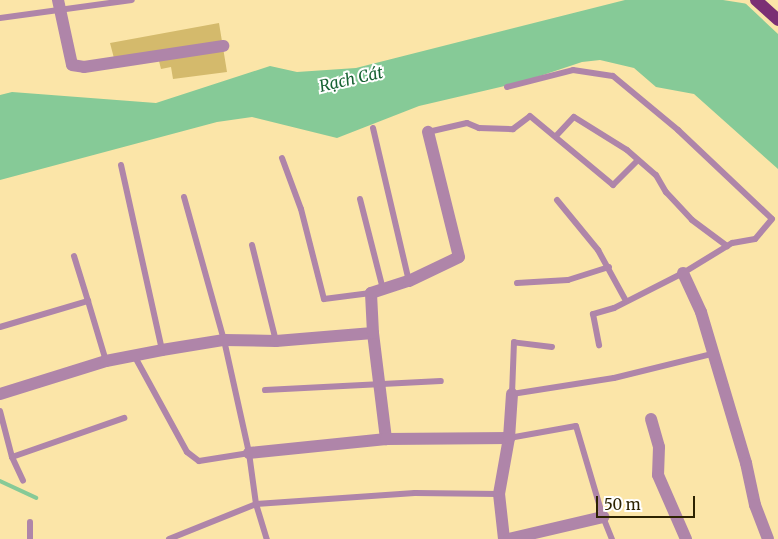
<!DOCTYPE html>
<meta charset="utf-8">
<style>
body{margin:0}
#map{position:relative;width:778px;height:539px;overflow:hidden;background:#fbe5a8;font-family:Merriweather,serif}
div>[style]{position:absolute}
[style*='--x']{left:calc(var(--x)*1px);top:calc(var(--y)*1px);width:calc(var(--w)*1px);rotate:calc(var(--a)*1deg)}
.water>*{inset:0;background:#86ca97}
.pier>*{inset:0;background:#fbe5a8}
.stream>*{height:4px;margin:-2px;padding:0 2px;transform-origin:2px;border-radius:2px;background:#86ca97}
.building>*{inset:0;background:#d4ba6c}
.service>*{height:6px;margin:-3px;padding:0 3px;transform-origin:3px;border-radius:3px;background:#af85a9}
.minor>*{height:12px;margin:-6px;padding:0 6px;transform-origin:6px;border-radius:6px;background:#af85a9}
.primary-bridge>*{height:12px;margin:-6px;padding:0 6px;transform-origin:6px;border-radius:6px;background:#7b3074}
span{translate:-50% -50%;white-space:nowrap;text-align:center;line-height:1.15;-webkit-text-stroke:4px #fff;paint-order:stroke}
.water-label{font-size:16px;color:#186233;font-style:italic}
.scale{position:absolute;left:596px;top:496px;width:99px;height:22px;box-sizing:border-box;border:2px solid #2c2201;border-top:0;padding-left:6px;font-size:15px;line-height:18px;white-space:nowrap;color:#2c2201;-webkit-text-stroke:4px #fff;paint-order:stroke}
</style>
<div id="map">
<div class="water">
<i style="clip-path:polygon(625px 0,723px 0,761px 6px,778px 1px,778px 169px,694px 94px,656px 87px,634px 68px,600px 60px,582px 62px,522px 82px,419px 106px,337px 138px,252px 117px,217px 122px,0 180px,0 95px,12px 92px,156px 103px,270px 66px,297px 72px,356px 68px)"></i>
</div>
<div class="pier">
<i style="clip-path:polygon(772px 0,778px 0,778px 34px,744px 2px,761px 4px)"></i>
</div>
<div class="stream">
<i style="--x:0;--y:481;--w:40;--a:25"></i>
</div>
<div class="building">
<i style="clip-path:polygon(219px 23px,227px 72px,173px 79px,171px 67px,161px 69px,158px 57px,115px 62px,110px 43px)"></i>
</div>
<div class="service">
<i style="--x:0;--y:18;--w:133;--a:-7.8"></i>
<i style="--x:507;--y:87;--w:68;--a:-14.4"></i>
<i style="--x:573;--y:70;--w:40;--a:8.5"></i>
<i style="--x:613;--y:76;--w:85;--a:39.7"></i>
<i style="--x:678;--y:130;--w:129;--a:43.4"></i>
<i style="--x:772;--y:219;--w:26;--a:130"></i>
<i style="--x:755;--y:239;--w:23;--a:170"></i>
<i style="--x:732;--y:243;--w:57;--a:148.5"></i>
<i style="--x:683;--y:273;--w:77;--a:153.1"></i>
<i style="--x:614;--y:308;--w:22;--a:164"></i>
<i style="--x:593;--y:314;--w:32;--a:79"></i>
<i style="--x:373;--y:128;--w:157;--a:76.8"></i>
<i style="--x:428;--y:132;--w:40;--a:-13"></i>
<i style="--x:467;--y:123;--w:13;--a:23"></i>
<i style="--x:479;--y:128;--w:34;--a:2"></i>
<i style="--x:513;--y:129;--w:21;--a:-37"></i>
<i style="--x:530;--y:116;--w:108;--a:39.7"></i>
<i style="--x:613;--y:185;--w:35;--a:-45"></i>
<i style="--x:556;--y:136;--w:26;--a:-47"></i>
<i style="--x:574;--y:117;--w:62;--a:31.9"></i>
<i style="--x:627;--y:150;--w:38;--a:41"></i>
<i style="--x:656;--y:175;--w:20;--a:60"></i>
<i style="--x:666;--y:192;--w:38;--a:47"></i>
<i style="--x:692;--y:220;--w:44;--a:36.6"></i>
<i style="--x:282;--y:158;--w:54;--a:69.6"></i>
<i style="--x:301;--y:209;--w:93;--a:75.7"></i>
<i style="--x:324;--y:299;--w:47;--a:-7.3"></i>
<i style="--x:121;--y:165;--w:189;--a:77.5"></i>
<i style="--x:184;--y:197;--w:148;--a:74.4"></i>
<i style="--x:224;--y:340;--w:116;--a:77.5"></i>
<i style="--x:249;--y:453;--w:51;--a:82.2"></i>
<i style="--x:256;--y:504;--w:37;--a:73"></i>
<i style="--x:360;--y:199;--w:93;--a:75.7"></i>
<i style="--x:557;--y:200;--w:65;--a:50.6"></i>
<i style="--x:598;--y:250;--w:58;--a:61.2"></i>
<i style="--x:252;--y:245;--w:99;--a:76"></i>
<i style="--x:74;--y:256;--w:47;--a:72.7"></i>
<i style="--x:517;--y:283;--w:51;--a:-3.4"></i>
<i style="--x:568;--y:280;--w:43;--a:-17.6"></i>
<i style="--x:0;--y:327;--w:92;--a:-16.5"></i>
<i style="--x:88;--y:301;--w:63;--a:73.3"></i>
<i style="--x:552;--y:347;--w:38;--a:-173"></i>
<i style="--x:514;--y:342;--w:52;--a:92.2"></i>
<i style="--x:512;--y:394;--w:103;--a:-8.9"></i>
<i style="--x:614;--y:378;--w:101;--a:-13.8"></i>
<i style="--x:135;--y:357;--w:108;--a:61.3"></i>
<i style="--x:187;--y:452;--w:15;--a:37"></i>
<i style="--x:199;--y:461;--w:51;--a:-9.1"></i>
<i style="--x:265;--y:390;--w:176;--a:-2.9"></i>
<i style="--x:0;--y:411;--w:48;--a:75.4"></i>
<i style="--x:12;--y:457;--w:26;--a:65"></i>
<i style="--x:509;--y:438;--w:68;--a:-10.2"></i>
<i style="--x:576;--y:426;--w:95;--a:73.5"></i>
<i style="--x:603;--y:517;--w:24;--a:68"></i>
<i style="--x:12;--y:457;--w:119;--a:-19.2"></i>
<i style="--x:30;--y:539;--w:17;--a:-90"></i>
<i style="--x:169;--y:539;--w:94;--a:-21.9"></i>
<i style="--x:256;--y:504;--w:159;--a:-4"></i>
<i style="--x:415;--y:493;--w:84;--a:0.7"></i>
</div>
<div class="minor">
<i style="--x:58;--y:0;--w:66;--a:77.8"></i>
<i style="--x:72;--y:65;--w:12;--a:9"></i>
<i style="--x:84;--y:67;--w:141;--a:-8.6"></i>
<i style="--x:683;--y:273;--w:43;--a:65.2"></i>
<i style="--x:701;--y:312;--w:158;--a:73.4"></i>
<i style="--x:746;--y:463;--w:43;--a:77.9"></i>
<i style="--x:755;--y:505;--w:36;--a:69"></i>
<i style="--x:373;--y:333;--w:107;--a:83"></i>
<i style="--x:0;--y:394;--w:111;--a:-17.3"></i>
<i style="--x:106;--y:361;--w:57;--a:-11.1"></i>
<i style="--x:162;--y:350;--w:63;--a:-9.2"></i>
<i style="--x:224;--y:340;--w:52;--a:1.1"></i>
<i style="--x:276;--y:341;--w:97;--a:-4.7"></i>
<i style="--x:373;--y:333;--w:40;--a:-92.9"></i>
<i style="--x:371;--y:293;--w:40;--a:-18"></i>
<i style="--x:409;--y:281;--w:55;--a:-25.6"></i>
<i style="--x:459;--y:257;--w:129;--a:-103.9"></i>
<i style="--x:651;--y:419;--w:29;--a:74"></i>
<i style="--x:659;--y:447;--w:28;--a:92"></i>
<i style="--x:658;--y:475;--w:70;--a:66.4"></i>
<i style="--x:249;--y:453;--w:138;--a:-5.8"></i>
<i style="--x:386;--y:439;--w:123;--a:-0.5"></i>
<i style="--x:504;--y:539;--w:45;--a:-96.3"></i>
<i style="--x:499;--y:494;--w:57;--a:-79.9"></i>
<i style="--x:509;--y:438;--w:44;--a:-86.1"></i>
<i style="--x:509;--y:539;--w:97;--a:-13.2"></i>
</div>
<div class="primary-bridge">
<i style="--x:756;--y:0;--w:30;--a:42"></i>
</div>
<div class="water-label">
<span style="left:351px;top:79px;rotate:-13deg">Rạch Cát</span>
</div>
<div class="scale">50 m</div>
</div>
